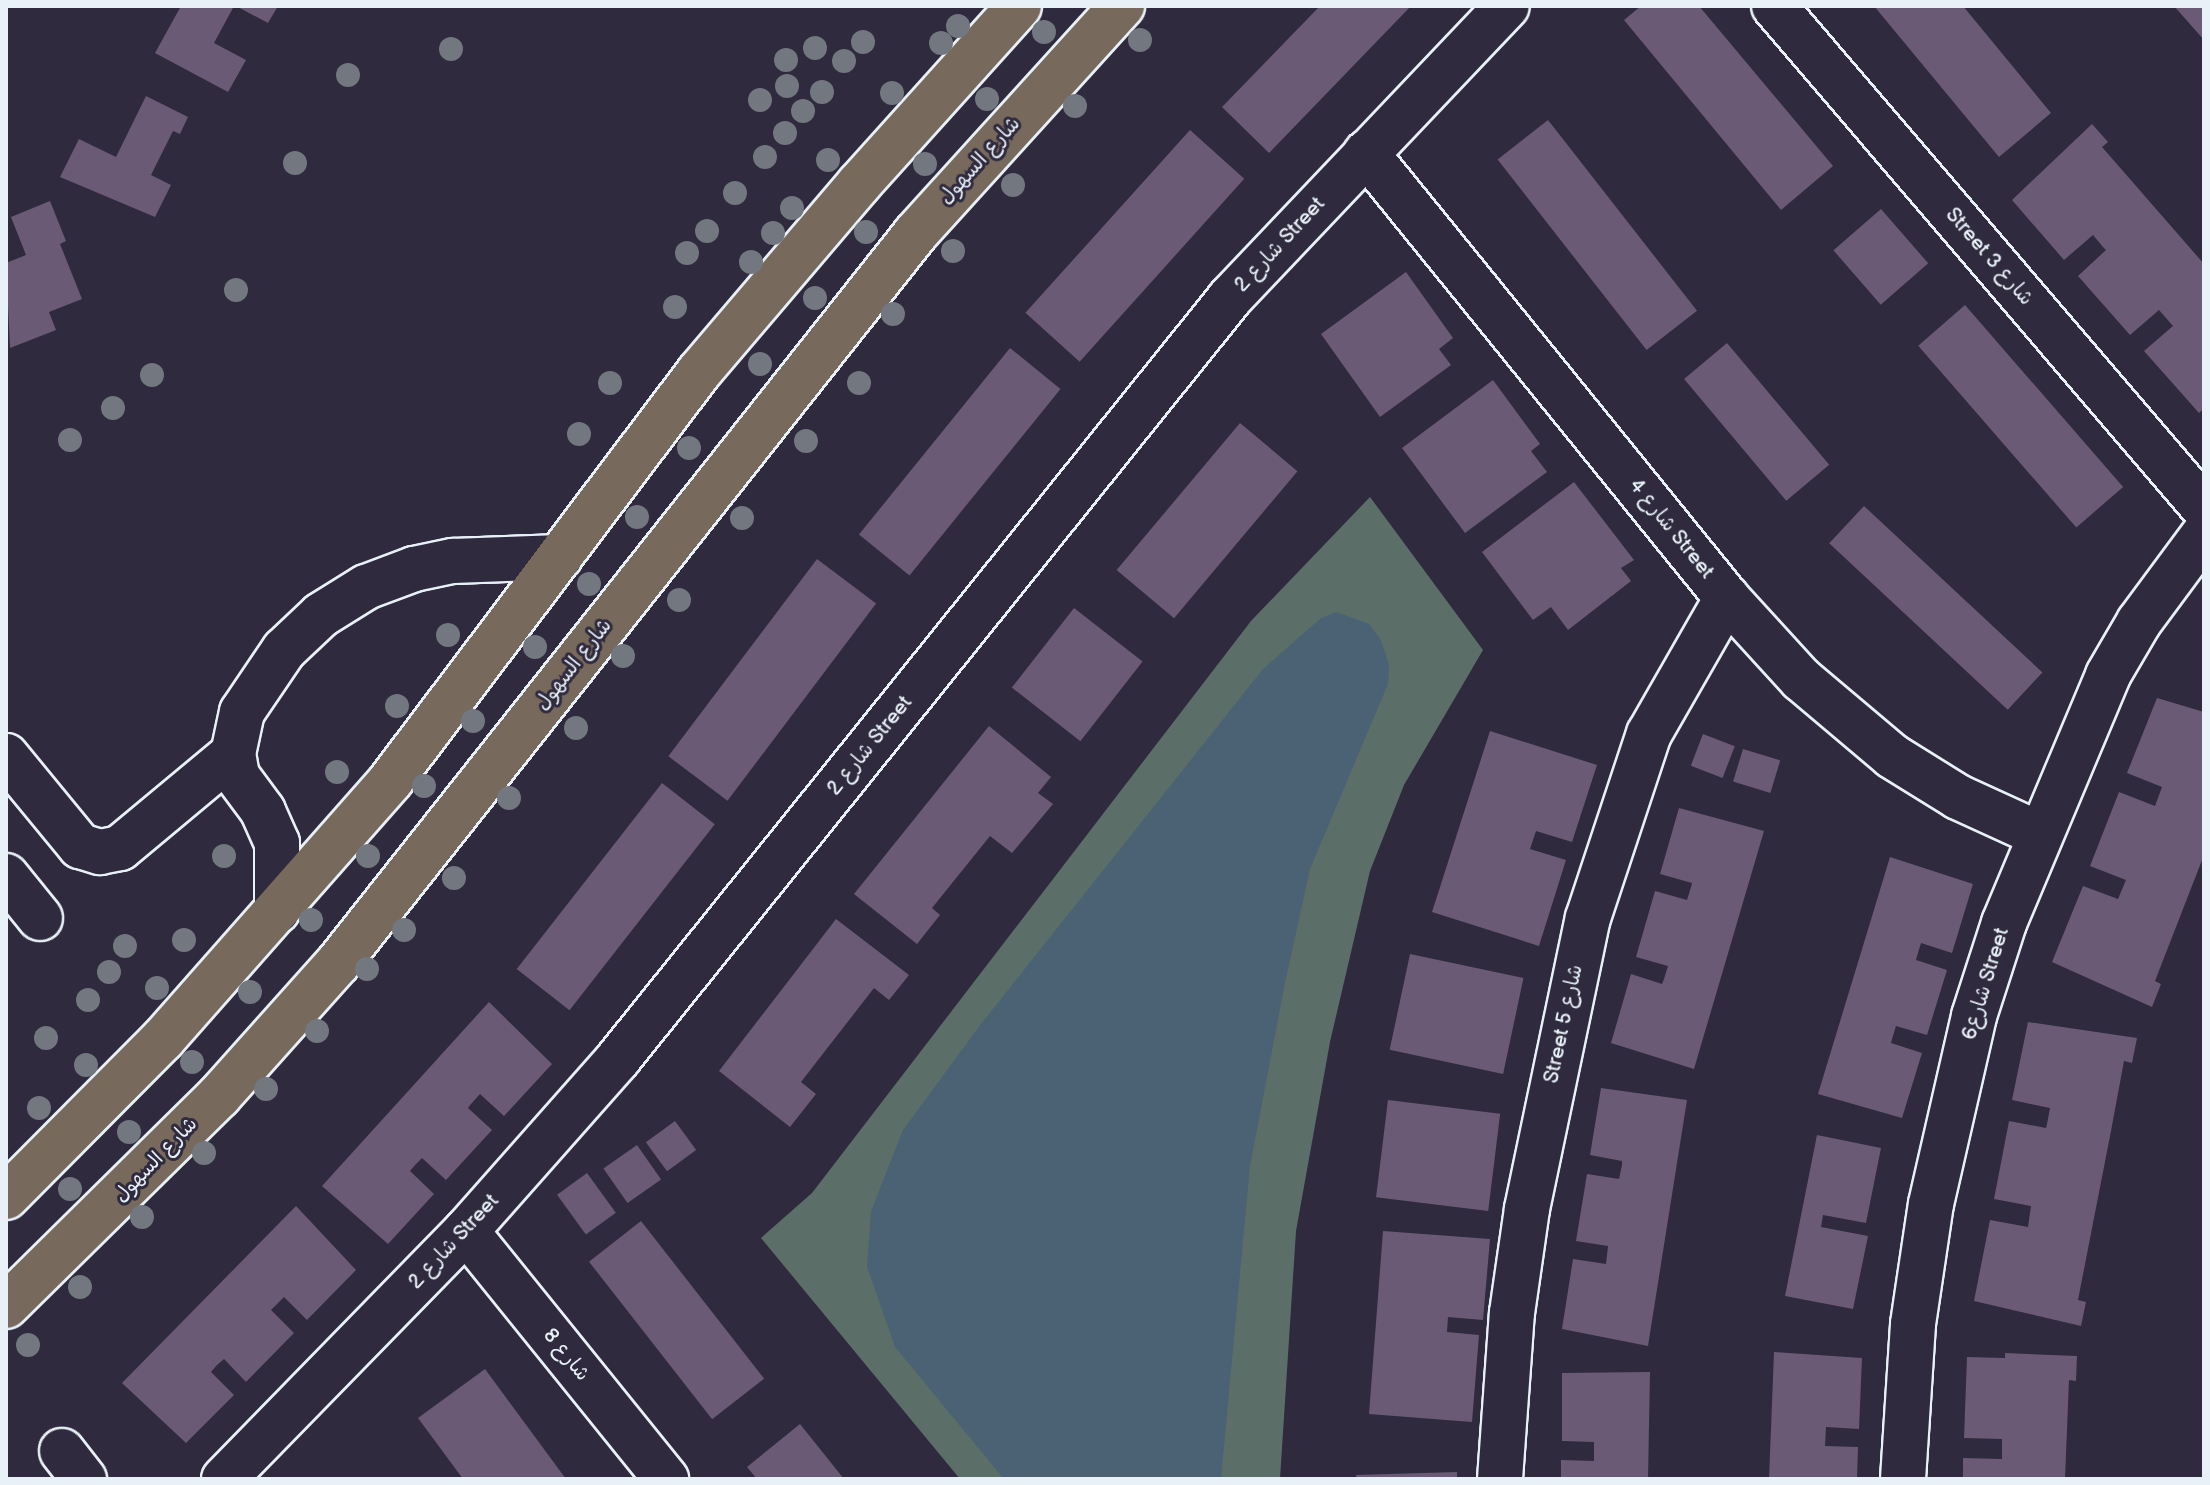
<!DOCTYPE html>
<meta charset="utf-8">
<style>
body{margin:0}
#map{position:relative;width:2210px;height:1485px;overflow:hidden;background:#2f2a3d;font-family:"Balsamiq Sans","Playpen Sans Arabic",sans-serif}
div>[style]{position:absolute}
[style*='--x']{left:calc(var(--x)*1px);top:calc(var(--y)*1px);width:calc(var(--w)*1px);rotate:calc(var(--a)*1deg)}
.green>*{inset:0;background:#5b6f68}
.water>*{inset:0;background:#4a6273}
.building>*{inset:0;background:#6b5a75;transform-origin:0 0}
.roads{filter:drop-shadow(2px 0 #e8f1f8) drop-shadow(-2px 0 #e8f1f8) drop-shadow(0 2px #e8f1f8) drop-shadow(0 -2px #e8f1f8)}
.minor>*{height:44px;margin:-22px;padding:0 22px;transform-origin:22px;border-radius:22px;background:#2f2a3d}
.major>*{height:44px;margin:-22px;padding:0 22px;transform-origin:22px;border-radius:22px;background:#77695c}
.trees>*{width:24px;height:24px;margin:-12px;border-radius:50%;background:#727780}
span{translate:-50% -50%;white-space:nowrap;text-align:center;line-height:1.15;-webkit-text-stroke:6px #2f2a3d;paint-order:stroke}
.street-label{font-size:20px;color:#e8f1f8}
.frame{position:absolute;inset:0;border:8px solid #e8f1f8;pointer-events:none}
</style>
<div id="map">
<div class="green">
<i style="clip-path:polygon(1370px 497px,1483px 650px,1404px 785px,1370px 871px,1330px 1042px,1296px 1231px,1280px 1479px,960px 1479px,761px 1238px,812px 1193px,1251px 621px)"></i>
</div>
<div class="water">
<i style="clip-path:polygon(1336px 612px,1369px 624px,1381px 640px,1389px 665px,1388px 684px,1310px 869px,1285px 983px,1250px 1166px,1221px 1479px,1004px 1479px,895px 1347px,867px 1267px,871px 1211px,903px 1130px,981px 1024px,1263px 669px,1321px 618px)"></i>
</div>
<div class="building">
<i style="clip-path:polygon(181px 6px,234px 6px,214px 43px,246px 60px,228px 92px,155px 53px)"></i>
<i style="clip-path:polygon(236px 6px,278px 6px,268px 23px)"></i>
<i style="clip-path:polygon(1320px 6px,1411px 6px,1269px 153px,1222px 107px)"></i>
<i style="clip-path:polygon(1641px 6px,1699px 6px,1833px 166px,1781px 210px,1624px 20px)"></i>
<i style="clip-path:polygon(1874px 6px,1963px 6px,2051px 113px,1999px 157px)"></i>
<i style="clip-path:polygon(2174px 6px,2204px 6px,2204px 40px)"></i>
<i style="clip-path:polygon(146px 96px,188px 117px,180px 134px,173px 131px,151px 175px,171px 185px,155px 217px,60px 177px,79px 139px,116px 157px)"></i>
<i style="left:1548px;top:120px;width:242px;height:64px;rotate:52deg"></i>
<i style="clip-path:polygon(2092px 124px,2108px 142px,2102px 147px,2204px 264px,2204px 408px,2199px 413px,2144px 351px,2173px 326px,2159px 310px,2130px 335px,2078px 276px,2106px 250px,2103px 247px,2093px 235px,2064px 260px,2012px 200px)"></i>
<i style="left:1190px;top:130px;width:73px;height:246px;rotate:42deg"></i>
<i style="clip-path:polygon(50px 201px,66px 241px,60px 244px,82px 299px,49px 312px,56px 330px,10px 348px,6px 263px,26px 255px,11px 217px)"></i>
<i style="left:1881px;top:209px;width:72px;height:63px;rotate:49deg"></i>
<i style="clip-path:polygon(1406px 272px,1453px 338px,1439px 349px,1451px 365px,1380px 417px,1321px 334px)"></i>
<i style="left:1965px;top:305px;width:241px;height:62px;rotate:49deg"></i>
<i style="left:1727px;top:343px;width:159px;height:56px;rotate:50deg"></i>
<i style="left:1010px;top:348px;width:65px;height:240px;rotate:39deg"></i>
<i style="clip-path:polygon(1493px 380px,1540px 444px,1531px 451px,1547px 472px,1465px 533px,1402px 448px)"></i>
<i style="left:1240px;top:423px;width:75px;height:192px;rotate:40deg"></i>
<i style="clip-path:polygon(1574px 482px,1634px 560px,1621px 568px,1631px 581px,1568px 630px,1551px 607px,1533px 620px,1482px 552px)"></i>
<i style="left:1864px;top:506px;width:244px;height:51px;rotate:43deg"></i>
<i style="left:817px;top:559px;width:74px;height:247px;rotate:37deg"></i>
<i style="left:1074px;top:608px;width:87px;height:101px;rotate:38deg"></i>
<i style="clip-path:polygon(2157px 698px,2204px 712px,2204px 855px,2155px 981px,2161px 984px,2152px 1007px,2052px 962px,2083px 886px,2118px 899px,2126px 880px,2090px 866px,2119px 792px,2155px 806px,2162px 787px,2127px 773px)"></i>
<i style="clip-path:polygon(989px 726px,1051px 777px,1038px 793px,1053px 804px,1012px 853px,990px 836px,932px 908px,940px 915px,917px 944px,854px 894px)"></i>
<i style="clip-path:polygon(1490px 731px,1597px 765px,1572px 842px,1536px 831px,1530px 849px,1566px 860px,1539px 946px,1432px 912px)"></i>
<i style="left:1703px;top:734px;width:34px;height:34px;rotate:21deg"></i>
<i style="left:1743px;top:749px;width:39px;height:34px;rotate:17deg"></i>
<i style="left:662px;top:783px;width:67px;height:236px;rotate:38deg"></i>
<i style="clip-path:polygon(1679px 808px,1764px 831px,1694px 1069px,1611px 1043px,1631px 974px,1662px 984px,1664px 979px,1668px 966px,1636px 957px,1655px 891px,1687px 900px,1691px 887px,1692px 883px,1660px 874px)"></i>
<i style="clip-path:polygon(1890px 857px,1973px 884px,1952px 953px,1921px 943px,1917px 956px,1916px 960px,1947px 970px,1927px 1035px,1896px 1026px,1892px 1039px,1891px 1043px,1922px 1053px,1902px 1118px,1818px 1094px)"></i>
<i style="clip-path:polygon(836px 919px,909px 975px,889px 1000px,874px 988px,801px 1082px,816px 1094px,790px 1127px,719px 1071px)"></i>
<i style="left:1410px;top:954px;width:116px;height:98px;rotate:12deg"></i>
<i style="clip-path:polygon(489px 1002px,552px 1064px,504px 1116px,480px 1094px,471px 1104px,468px 1108px,492px 1130px,446px 1180px,422px 1158px,416px 1164px,410px 1171px,434px 1194px,388px 1244px,322px 1186px)"></i>
<i style="clip-path:polygon(2028px 1022px,2137px 1038px,2132px 1063px,2124px 1061px,2111px 1131px,2078px 1300px,2086px 1302px,2081px 1326px,1974px 1301px,1990px 1220px,2028px 1227px,2031px 1206px,1994px 1199px,2009px 1121px,2046px 1128px,2047px 1124px,2050px 1108px,2012px 1100px)"></i>
<i style="clip-path:polygon(1601px 1088px,1687px 1100px,1648px 1346px,1562px 1329px,1573px 1259px,1606px 1264px,1608px 1246px,1576px 1241px,1587px 1174px,1619px 1179px,1622px 1165px,1622px 1161px,1590px 1155px)"></i>
<i style="left:1388px;top:1100px;width:113px;height:98px;rotate:7deg"></i>
<i style="left:675px;top:1121px;width:36px;height:36px;rotate:54deg"></i>
<i style="clip-path:polygon(1817px 1135px,1881px 1148px,1866px 1223px,1823px 1215px,1821px 1227px,1868px 1236px,1853px 1309px,1785px 1296px)"></i>
<i style="left:637px;top:1145px;width:42px;height:41px;rotate:55deg"></i>
<i style="left:587px;top:1173px;width:49px;height:37px;rotate:54deg"></i>
<i style="clip-path:polygon(296px 1206px,356px 1270px,307px 1320px,284px 1297px,271px 1310px,294px 1333px,246px 1382px,224px 1359px,217px 1365px,211px 1372px,234px 1395px,186px 1443px,122px 1383px)"></i>
<i style="left:641px;top:1221px;width:200px;height:66px;rotate:52deg"></i>
<i style="clip-path:polygon(1383px 1231px,1490px 1239px,1483px 1320px,1448px 1317px,1447px 1332px,1479px 1335px,1472px 1422px,1369px 1414px)"></i>
<i style="clip-path:polygon(1774px 1352px,1862px 1358px,1859px 1429px,1826px 1427px,1825px 1446px,1858px 1447px,1857px 1479px,1769px 1479px)"></i>
<i style="clip-path:polygon(2005px 1353px,2077px 1356px,2076px 1381px,2069px 1380px,2065px 1479px,1963px 1479px,1963px 1458px,2002px 1459px,2002px 1439px,1964px 1438px,1967px 1357px,2005px 1358px)"></i>
<i style="clip-path:polygon(485px 1369px,566px 1479px,463px 1479px,418px 1418px)"></i>
<i style="clip-path:polygon(1650px 1372px,1648px 1479px,1561px 1479px,1561px 1460px,1594px 1461px,1594px 1442px,1562px 1441px,1562px 1373px)"></i>
<i style="clip-path:polygon(800px 1424px,844px 1479px,757px 1479px,747px 1467px)"></i>
<i style="clip-path:polygon(1457px 1472px,1457px 1479px,1357px 1479px,1356px 1475px)"></i>
</div>
<div class="roads">
<div class="minor">
<i style="--x:1774;--y:6;--w:661;--a:49.42"></i>
<i style="--x:1366;--y:153;--w:573;--a:50.95"></i>
<i style="--x:1727;--y:598;--w:110;--a:47.6"></i>
<i style="--x:1801;--y:679;--w:119;--a:40.2"></i>
<i style="--x:1892;--y:756;--w:78;--a:31.8"></i>
<i style="--x:1958;--y:797;--w:89;--a:24.6"></i>
<i style="--x:6;--y:756;--w:117;--a:50.6"></i>
<i style="--x:80;--y:846;--w:21;--a:17"></i>
<i style="--x:100;--y:852;--w:20;--a:-11"></i>
<i style="--x:120;--y:848;--w:147;--a:-39.8"></i>
<i style="--x:6;--y:876;--w:54;--a:51"></i>
<i style="--x:277;--y:911;--w:68;--a:-90"></i>
<i style="--x:277;--y:843;--w:35;--a:-114"></i>
<i style="--x:263;--y:811;--w:44;--a:-126.6"></i>
<i style="--x:237;--y:776;--w:22;--a:-100"></i>
<i style="--x:233;--y:754;--w:43;--a:-77.9"></i>
<i style="--x:242;--y:712;--w:75;--a:-55.9"></i>
<i style="--x:284;--y:650;--w:51;--a:-43.4"></i>
<i style="--x:321;--y:615;--w:53;--a:-31.9"></i>
<i style="--x:366;--y:587;--w:51;--a:-20.6"></i>
<i style="--x:414;--y:569;--w:40;--a:-12"></i>
<i style="--x:453;--y:561;--w:107;--a:-2.1"></i>
<i style="--x:466;--y:1231;--w:319;--a:51.1"></i>
<i style="--x:62;--y:1451;--w:36;--a:52"></i>
<i style="--x:224;--y:1479;--w:347;--a:-45.7"></i>
<i style="--x:466;--y:1231;--w:230;--a:-48.5"></i>
<i style="--x:618;--y:1059;--w:977;--a:-51.19"></i>
<i style="--x:1230;--y:298;--w:402;--a:-46.5"></i>
<i style="--x:1500;--y:1479;--w:166;--a:-85.9"></i>
<i style="--x:1512;--y:1313;--w:105;--a:-81.8"></i>
<i style="--x:1527;--y:1209;--w:297;--a:-78.2"></i>
<i style="--x:1588;--y:918;--w:194;--a:-71.7"></i>
<i style="--x:1649;--y:734;--w:157;--a:-60.2"></i>
<i style="--x:1903;--y:1479;--w:155;--a:-86.3"></i>
<i style="--x:1913;--y:1324;--w:121;--a:-81.5"></i>
<i style="--x:1931;--y:1204;--w:193;--a:-77.1"></i>
<i style="--x:1974;--y:1016;--w:98;--a:-72.1"></i>
<i style="--x:2004;--y:923;--w:269;--a:-67.2"></i>
<i style="--x:2108;--y:675;--w:61;--a:-59.7"></i>
<i style="--x:2139;--y:622;--w:109;--a:-53.5"></i>
</div>
<div class="major">
<i style="--x:6;--y:1197;--w:223;--a:-45.2"></i>
<i style="--x:163;--y:1039;--w:345;--a:-48.6"></i>
<i style="--x:391;--y:780;--w:511;--a:-52.95"></i>
<i style="--x:699;--y:372;--w:247;--a:-49.6"></i>
<i style="--x:859;--y:184;--w:239;--a:-48"></i>
<i style="--x:6;--y:1306;--w:299;--a:-44.6"></i>
<i style="--x:219;--y:1096;--w:178;--a:-48.2"></i>
<i style="--x:338;--y:963;--w:931;--a:-51.63"></i>
<i style="--x:916;--y:233;--w:307;--a:-47.8"></i>
</div>
</div>
<div class="trees">
<i style="left:958px;top:26px"></i>
<i style="left:1044px;top:32px"></i>
<i style="left:1140px;top:40px"></i>
<i style="left:863px;top:42px"></i>
<i style="left:941px;top:43px"></i>
<i style="left:815px;top:48px"></i>
<i style="left:451px;top:49px"></i>
<i style="left:786px;top:60px"></i>
<i style="left:844px;top:61px"></i>
<i style="left:348px;top:75px"></i>
<i style="left:787px;top:86px"></i>
<i style="left:822px;top:92px"></i>
<i style="left:892px;top:93px"></i>
<i style="left:987px;top:99px"></i>
<i style="left:760px;top:100px"></i>
<i style="left:1075px;top:106px"></i>
<i style="left:803px;top:111px"></i>
<i style="left:785px;top:133px"></i>
<i style="left:765px;top:157px"></i>
<i style="left:828px;top:160px"></i>
<i style="left:295px;top:163px"></i>
<i style="left:925px;top:164px"></i>
<i style="left:1013px;top:185px"></i>
<i style="left:735px;top:193px"></i>
<i style="left:792px;top:208px"></i>
<i style="left:707px;top:231px"></i>
<i style="left:866px;top:232px"></i>
<i style="left:773px;top:233px"></i>
<i style="left:953px;top:251px"></i>
<i style="left:687px;top:253px"></i>
<i style="left:751px;top:262px"></i>
<i style="left:236px;top:290px"></i>
<i style="left:815px;top:298px"></i>
<i style="left:675px;top:307px"></i>
<i style="left:893px;top:314px"></i>
<i style="left:760px;top:364px"></i>
<i style="left:152px;top:375px"></i>
<i style="left:610px;top:383px"></i>
<i style="left:859px;top:383px"></i>
<i style="left:113px;top:408px"></i>
<i style="left:579px;top:434px"></i>
<i style="left:70px;top:440px"></i>
<i style="left:806px;top:441px"></i>
<i style="left:689px;top:448px"></i>
<i style="left:637px;top:517px"></i>
<i style="left:742px;top:518px"></i>
<i style="left:589px;top:584px"></i>
<i style="left:679px;top:600px"></i>
<i style="left:448px;top:635px"></i>
<i style="left:535px;top:647px"></i>
<i style="left:623px;top:656px"></i>
<i style="left:397px;top:706px"></i>
<i style="left:473px;top:721px"></i>
<i style="left:576px;top:728px"></i>
<i style="left:337px;top:772px"></i>
<i style="left:424px;top:786px"></i>
<i style="left:509px;top:798px"></i>
<i style="left:224px;top:856px"></i>
<i style="left:368px;top:856px"></i>
<i style="left:454px;top:878px"></i>
<i style="left:311px;top:920px"></i>
<i style="left:404px;top:930px"></i>
<i style="left:184px;top:940px"></i>
<i style="left:125px;top:946px"></i>
<i style="left:367px;top:969px"></i>
<i style="left:109px;top:972px"></i>
<i style="left:157px;top:988px"></i>
<i style="left:250px;top:992px"></i>
<i style="left:88px;top:1000px"></i>
<i style="left:317px;top:1031px"></i>
<i style="left:46px;top:1038px"></i>
<i style="left:192px;top:1062px"></i>
<i style="left:86px;top:1065px"></i>
<i style="left:266px;top:1089px"></i>
<i style="left:39px;top:1108px"></i>
<i style="left:129px;top:1132px"></i>
<i style="left:204px;top:1153px"></i>
<i style="left:70px;top:1189px"></i>
<i style="left:142px;top:1217px"></i>
<i style="left:80px;top:1287px"></i>
<i style="left:28px;top:1345px"></i>
</div>
<div class="street-label">
<span style="left:980px;top:161px;rotate:-48deg">شارع السهول</span>
<span style="left:1280px;top:245px;rotate:-47deg">شارع 2 Street</span>
<span style="left:1989px;top:257px;rotate:49deg">Street شارع 3</span>
<span style="left:1671px;top:529px;rotate:51deg">شارع 4 Street</span>
<span style="left:574px;top:665px;rotate:-52deg">شارع السهول</span>
<span style="left:870px;top:746px;rotate:-51deg">شارع 2 Street</span>
<span style="left:1986px;top:984px;rotate:-73deg">شارع6 Street</span>
<span style="left:1564px;top:1024px;rotate:-78deg">Street شارع 5</span>
<span style="left:156px;top:1160px;rotate:-46deg">شارع السهول</span>
<span style="left:454px;top:1242px;rotate:-47deg">شارع 2 Street</span>
<span style="left:566px;top:1355px;rotate:51deg">شارع 8</span>
</div>
<div class="frame"></div>
</div>
